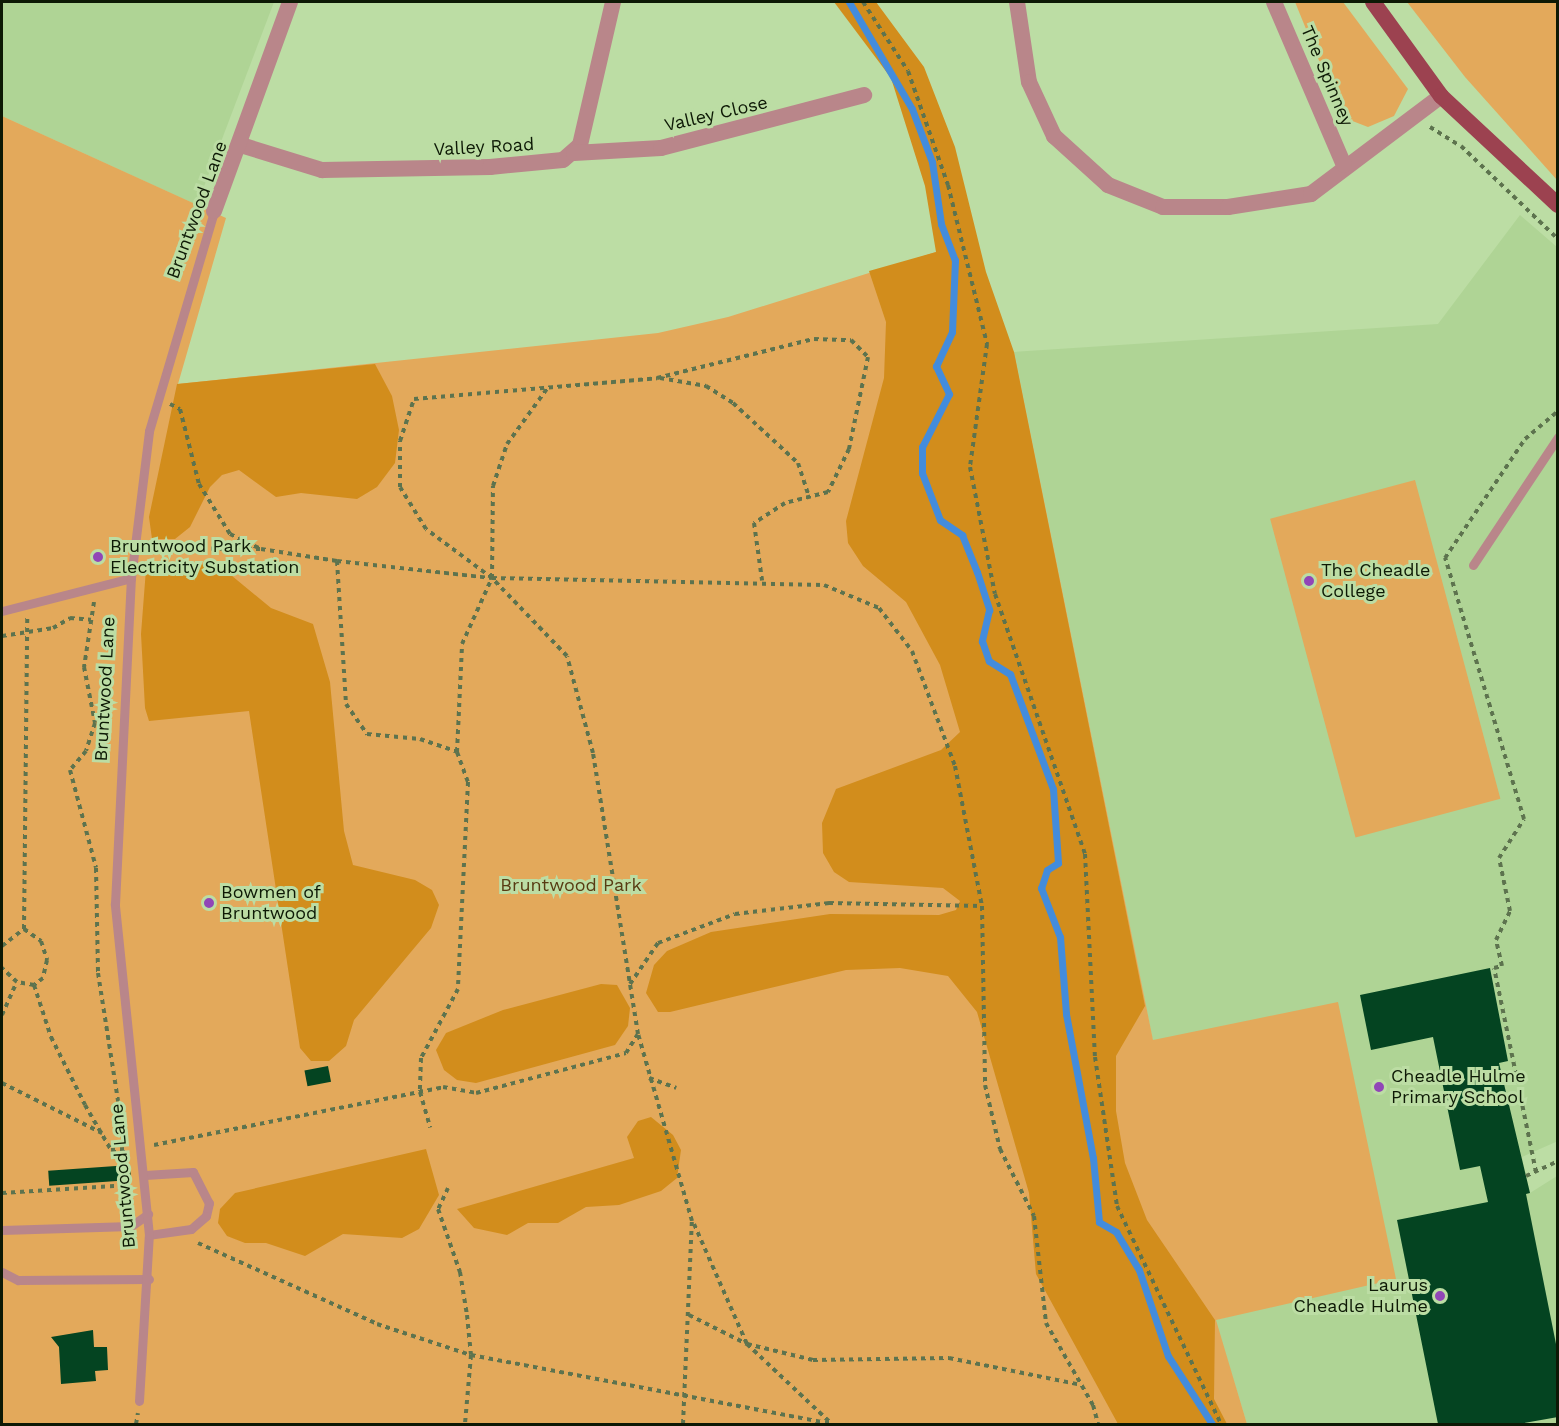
<!DOCTYPE html>
<style>
body{margin:0}
#map{position:relative;width:1559px;height:1426px;overflow:hidden;background:#bcdda4;font-family:"Work Sans",sans-serif}
div>[style]{position:absolute}
[style*='--x']{left:calc(var(--x)*1px);top:calc(var(--y)*1px);width:calc(var(--w)*1px);rotate:calc(var(--a)*1deg)}
.built>*{inset:0;background:#afd495}
.green>*{inset:0;background:#e3a95b;transform-origin:0 0}
.forest>*{inset:0;background:#d28d1c}
.stream>*{height:7px;margin:-3.5px;padding:0 3.5px;transform-origin:3.5px;border-radius:3.5px;background:#438cdc}
.building>*{inset:0;background:#044421;transform-origin:0 0}
.path>*{height:4px;margin-top:-2px;transform-origin:0;background:repeating-linear-gradient(90deg,#5d734e 0 4.5px,transparent 0 9px)}
.service>*{height:9px;margin:-4.5px;padding:0 4.5px;transform-origin:4.5px;border-radius:4.5px;background:#b9868a}
.minor>*{height:16px;margin:-8px;padding:0 8px;transform-origin:8px;border-radius:8px;background:#b9868a}
.primary>*{height:16px;margin:-8px;padding:0 8px;transform-origin:8px;border-radius:8px;background:#9c4250}
.dots>*{width:16px;height:16px;translate:-50% -50%;box-sizing:border-box;border:3px solid #bcdda4;border-radius:50%}
span{translate:-50% -50%;white-space:nowrap;text-align:center;line-height:1.15;-webkit-text-stroke:6px #bcdda4;paint-order:stroke}
.street-label{font-size:18px;color:#0d1905}
.poi-label{font-size:18px;color:#0d1905}
.left{translate:0 -50%;text-align:left}
.right{translate:-100% -50%;text-align:right}
.park-label{font-size:18px;color:#583b12}
.frame{position:absolute;inset:0;border:3px solid #0d1905;pointer-events:none}
</style>
<div id="map">
<div class="built">
<i style="clip-path:polygon(2px 2px,274px 2px,197px 205px,2px 116px)"></i>
<i style="clip-path:polygon(1520px 215px,1557px 247px,1558px 1141px,1522px 1157px,1530px 1193px,1557px 1176px,1557px 1424px,1247px 1424px,1215px 1320px,1247px 1312px,1189px 1034px,1153px 1041px,1014px 352px,1438px 324px)"></i>
</div>
<div class="green">
<i style="clip-path:polygon(1295px 2px,1343px 2px,1408px 89px,1394px 116px,1368px 127px,1342px 117px)"></i>
<i style="clip-path:polygon(1407px 2px,1557px 2px,1557px 180px,1465px 77px)"></i>
<i style="clip-path:polygon(2px 116px,226px 218px,178px 384px,658px 333px,728px 317px,936px 252px,1014px 352px,1153px 1040px,1338px 1002px,1396px 1279px,1216px 1320px,1247px 1424px,2px 1424px)"></i>
<i style="left:1415px;top:480px;width:330px;height:150px;rotate:75deg"></i>
</div>
<div class="forest">
<i style="clip-path:polygon(834px 2px,876px 2px,924px 67px,955px 147px,986px 272px,1014px 352px,1145px 1006px,1116px 1056px,1116px 1111px,1125px 1163px,1147px 1220px,1215px 1320px,1214px 1399px,1227px 1424px,1118px 1424px,1036px 1274px,1029px 1193px,977px 1012px,948px 976px,900px 968px,846px 970px,670px 1012px,658px 1012px,646px 993px,654px 965px,667px 951px,711px 932px,830px 914px,939px 915px,956px 910px,960px 901px,943px 888px,849px 882px,834px 872px,823px 853px,822px 823px,836px 789px,941px 750px,960px 732px,940px 665px,906px 602px,863px 566px,848px 543px,846px 521px,884px 378px,886px 322px,869px 271px,936px 252px,925px 186px,891px 78px)"></i>
<i style="clip-path:polygon(375px 364px,392px 396px,399px 430px,395px 463px,377px 487px,357px 499px,301px 493px,276px 497px,239px 470px,222px 475px,210px 487px,190px 527px,175px 539px,152px 539px,149px 517px,177px 384px)"></i>
<i style="clip-path:polygon(177px 562px,220px 566px,271px 608px,313px 624px,330px 682px,344px 831px,353px 865px,415px 880px,432px 890px,439px 905px,431px 928px,354px 1020px,346px 1046px,329px 1061px,311px 1061px,300px 1048px,249px 711px,149px 721px,145px 708px,141px 634px,146px 569px)"></i>
<i style="clip-path:polygon(601px 984px,617px 985px,630px 1008px,628px 1026px,615px 1045px,476px 1083px,457px 1080px,444px 1070px,436px 1050px,446px 1033px,503px 1010px)"></i>
<i style="clip-path:polygon(651px 1117px,673px 1135px,681px 1150px,677px 1178px,661px 1191px,619px 1205px,586px 1207px,558px 1223px,528px 1223px,507px 1235px,474px 1228px,457px 1209px,634px 1158px,627px 1137px,638px 1121px)"></i>
<i style="clip-path:polygon(426px 1149px,439px 1195px,419px 1229px,402px 1238px,343px 1234px,305px 1256px,266px 1243px,245px 1243px,227px 1236px,218px 1223px,220px 1209px,235px 1193px)"></i>
</div>
<div class="stream">
<i style="--x:849;--y:2;--w:124;--a:59.5"></i>
<i style="--x:912;--y:109;--w:57;--a:69.3"></i>
<i style="--x:932;--y:162;--w:63;--a:81.7"></i>
<i style="--x:941;--y:224;--w:39;--a:69"></i>
<i style="--x:955;--y:260;--w:72;--a:92.4"></i>
<i style="--x:952;--y:332;--w:38;--a:115"></i>
<i style="--x:936;--y:366;--w:31;--a:65"></i>
<i style="--x:949;--y:394;--w:59;--a:117"></i>
<i style="--x:922;--y:447;--w:26;--a:90"></i>
<i style="--x:922;--y:473;--w:50;--a:69"></i>
<i style="--x:940;--y:520;--w:27;--a:34"></i>
<i style="--x:962;--y:535;--w:40;--a:68"></i>
<i style="--x:977;--y:572;--w:40;--a:72"></i>
<i style="--x:989;--y:610;--w:32;--a:103"></i>
<i style="--x:982;--y:641;--w:21;--a:71"></i>
<i style="--x:989;--y:661;--w:25;--a:32"></i>
<i style="--x:1010;--y:674;--w:123;--a:69.5"></i>
<i style="--x:1053;--y:789;--w:74;--a:86.1"></i>
<i style="--x:1058;--y:863;--w:13;--a:148"></i>
<i style="--x:1047;--y:870;--w:19;--a:108"></i>
<i style="--x:1041;--y:888;--w:53;--a:68.8"></i>
<i style="--x:1060;--y:937;--w:77;--a:85.5"></i>
<i style="--x:1066;--y:1014;--w:147;--a:79.4"></i>
<i style="--x:1093;--y:1158;--w:64;--a:84.6"></i>
<i style="--x:1099;--y:1222;--w:20;--a:30"></i>
<i style="--x:1116;--y:1232;--w:44;--a:58.8"></i>
<i style="--x:1139;--y:1270;--w:91;--a:71.4"></i>
<i style="--x:1168;--y:1356;--w:81;--a:57.1"></i>
</div>
<div class="building">
<i style="left:93px;top:551px;width:11px;height:11px;rotate:5deg"></i>
<i style="clip-path:polygon(1490px 968px,1508px 1061px,1499px 1063px,1530px 1193px,1526px 1194px,1558px 1354px,1558px 1417px,1519px 1424px,1438px 1424px,1397px 1220px,1488px 1202px,1480px 1166px,1460px 1170px,1433px 1037px,1371px 1050px,1360px 995px)"></i>
<i style="left:328px;top:1066px;width:16px;height:24px;rotate:79deg"></i>
<i style="left:130px;top:1165px;width:15px;height:82px;rotate:86deg"></i>
<i style="clip-path:polygon(93px 1330px,94px 1347px,107px 1347px,108px 1370px,95px 1371px,96px 1381px,61px 1384px,59px 1347px,51px 1337px)"></i>
</div>
<div class="path">
<i style="--x:863;--y:2;--w:82;--a:56.9"></i>
<i style="--x:908;--y:71;--w:121;--a:70.7"></i>
<i style="--x:948;--y:185;--w:164;--a:76.2"></i>
<i style="--x:987;--y:344;--w:124;--a:97.9"></i>
<i style="--x:970;--y:467;--w:129;--a:78.9"></i>
<i style="--x:995;--y:594;--w:275;--a:70.9"></i>
<i style="--x:1085;--y:854;--w:203;--a:87.2"></i>
<i style="--x:1095;--y:1057;--w:151;--a:81.6"></i>
<i style="--x:1117;--y:1206;--w:242;--a:64.5"></i>
<i style="--x:1430;--y:127;--w:36;--a:32"></i>
<i style="--x:1461;--y:146;--w:134;--a:43.8"></i>
<i style="--x:660;--y:378;--w:47;--a:9.9"></i>
<i style="--x:706;--y:386;--w:32;--a:32"></i>
<i style="--x:733;--y:403;--w:88;--a:42.7"></i>
<i style="--x:798;--y:463;--w:36;--a:72"></i>
<i style="--x:170;--y:404;--w:11;--a:27"></i>
<i style="--x:180;--y:409;--w:77;--a:75.8"></i>
<i style="--x:199;--y:484;--w:59;--a:58.2"></i>
<i style="--x:230;--y:534;--w:34;--a:26"></i>
<i style="--x:261;--y:549;--w:77;--a:9"></i>
<i style="--x:337;--y:561;--w:143;--a:86.4"></i>
<i style="--x:346;--y:704;--w:37;--a:55"></i>
<i style="--x:367;--y:734;--w:53;--a:5.4"></i>
<i style="--x:420;--y:739;--w:39;--a:19"></i>
<i style="--x:457;--y:752;--w:32;--a:70"></i>
<i style="--x:468;--y:782;--w:207;--a:92.8"></i>
<i style="--x:458;--y:989;--w:78;--a:118.2"></i>
<i style="--x:421;--y:1058;--w:34;--a:92"></i>
<i style="--x:420;--y:1092;--w:37;--a:74"></i>
<i style="--x:148;--y:548;--w:112;--a:0.5"></i>
<i style="--x:337;--y:561;--w:156;--a:6.3"></i>
<i style="--x:492;--y:578;--w:332;--a:1.2"></i>
<i style="--x:824;--y:585;--w:60;--a:22.7"></i>
<i style="--x:879;--y:608;--w:54;--a:52.5"></i>
<i style="--x:912;--y:651;--w:123;--a:69.5"></i>
<i style="--x:955;--y:766;--w:143;--a:79.1"></i>
<i style="--x:94;--y:602;--w:66;--a:98.7"></i>
<i style="--x:84;--y:667;--w:57;--a:78.9"></i>
<i style="--x:95;--y:723;--w:29;--a:108"></i>
<i style="--x:86;--y:751;--w:25;--a:130"></i>
<i style="--x:70;--y:770;--w:101;--a:75.1"></i>
<i style="--x:96;--y:868;--w:105;--a:88.9"></i>
<i style="--x:98;--y:973;--w:130;--a:81.1"></i>
<i style="--x:2;--y:636;--w:52;--a:-8.9"></i>
<i style="--x:53;--y:628;--w:20;--a:-30"></i>
<i style="--x:70;--y:618;--w:21;--a:5"></i>
<i style="--x:457;--y:752;--w:108;--a:-87.3"></i>
<i style="--x:462;--y:644;--w:72;--a:-65.6"></i>
<i style="--x:492;--y:578;--w:92;--a:-89.4"></i>
<i style="--x:493;--y:486;--w:44;--a:-71.6"></i>
<i style="--x:507;--y:444;--w:72;--a:-54.1"></i>
<i style="--x:24;--y:929;--w:311;--a:-89.4"></i>
<i style="--x:2;--y:946;--w:28;--a:-38"></i>
<i style="--x:24;--y:929;--w:21;--a:35"></i>
<i style="--x:41;--y:941;--w:20;--a:72"></i>
<i style="--x:47;--y:960;--w:18;--a:103"></i>
<i style="--x:43;--y:978;--w:11;--a:142"></i>
<i style="--x:34;--y:985;--w:17;--a:-170"></i>
<i style="--x:17;--y:982;--w:21;--a:-137"></i>
<i style="--x:630;--y:984;--w:50;--a:-55.7"></i>
<i style="--x:658;--y:943;--w:82;--a:-20.6"></i>
<i style="--x:735;--y:914;--w:95;--a:-6.7"></i>
<i style="--x:829;--y:903;--w:153;--a:1.1"></i>
<i style="--x:982;--y:906;--w:179;--a:89"></i>
<i style="--x:985;--y:1085;--w:66;--a:76.8"></i>
<i style="--x:1000;--y:1149;--w:75;--a:63.1"></i>
<i style="--x:1034;--y:1216;--w:108;--a:83.6"></i>
<i style="--x:1046;--y:1323;--w:95;--a:60.2"></i>
<i style="--x:1093;--y:1405;--w:20;--a:75"></i>
<i style="--x:34;--y:985;--w:55;--a:71.9"></i>
<i style="--x:51;--y:1037;--w:76;--a:63.4"></i>
<i style="--x:85;--y:1105;--w:52;--a:60"></i>
<i style="--x:111;--y:1150;--w:15;--a:-4"></i>
<i style="--x:2;--y:1015;--w:36;--a:-66"></i>
<i style="--x:649;--y:1078;--w:29;--a:20"></i>
<i style="--x:2;--y:1083;--w:112;--a:26.6"></i>
<i style="--x:154;--y:1145;--w:295;--a:-11.3"></i>
<i style="--x:443;--y:1087;--w:34;--a:10"></i>
<i style="--x:476;--y:1093;--w:155;--a:-14.9"></i>
<i style="--x:626;--y:1053;--w:22;--a:-58"></i>
<i style="--x:1536;--y:1172;--w:208;--a:-101.6"></i>
<i style="--x:1494;--y:968;--w:8;--a:-14"></i>
<i style="--x:1502;--y:966;--w:27;--a:-103"></i>
<i style="--x:1496;--y:940;--w:32;--a:-64"></i>
<i style="--x:1510;--y:911;--w:54;--a:-101.7"></i>
<i style="--x:1499;--y:858;--w:46;--a:-57.3"></i>
<i style="--x:1524;--y:819;--w:273;--a:-106.8"></i>
<i style="--x:1445;--y:558;--w:143;--a:-56.1"></i>
<i style="--x:1525;--y:439;--w:43;--a:-40.3"></i>
<i style="--x:1526;--y:1176;--w:35;--a:-25"></i>
<i style="--x:448;--y:1188;--w:23;--a:115"></i>
<i style="--x:438;--y:1209;--w:67;--a:70.8"></i>
<i style="--x:460;--y:1272;--w:44;--a:80.8"></i>
<i style="--x:467;--y:1315;--w:40;--a:84.3"></i>
<i style="--x:471;--y:1355;--w:69;--a:95"></i>
<i style="--x:2;--y:1193;--w:128;--a:-3.6"></i>
<i style="--x:694;--y:1224;--w:131;--a:66.2"></i>
<i style="--x:747;--y:1344;--w:117;--a:43.3"></i>
<i style="--x:198;--y:1243;--w:196;--a:24.3"></i>
<i style="--x:377;--y:1324;--w:99;--a:18.3"></i>
<i style="--x:471;--y:1355;--w:369;--a:10.8"></i>
<i style="--x:689;--y:1315;--w:65;--a:26.6"></i>
<i style="--x:747;--y:1344;--w:68;--a:13.6"></i>
<i style="--x:813;--y:1360;--w:136;--a:-0.8"></i>
<i style="--x:949;--y:1358;--w:131;--a:11.5"></i>
<i style="--x:136;--y:1424;--w:11;--a:-80"></i>
<i style="--x:683;--y:1424;--w:203;--a:-87.5"></i>
<i style="--x:692;--y:1221;--w:195;--a:-106.1"></i>
<i style="--x:638;--y:1034;--w:285;--a:-99.1"></i>
<i style="--x:593;--y:753;--w:100;--a:-105"></i>
<i style="--x:567;--y:656;--w:108;--a:-133.9"></i>
<i style="--x:492;--y:578;--w:82;--a:-143.4"></i>
<i style="--x:426;--y:529;--w:49;--a:-121.8"></i>
<i style="--x:400;--y:487;--w:46;--a:-90"></i>
<i style="--x:400;--y:441;--w:44;--a:-71.6"></i>
<i style="--x:414;--y:399;--w:244;--a:-4.9"></i>
<i style="--x:657;--y:378;--w:162;--a:-14"></i>
<i style="--x:814;--y:339;--w:37;--a:2"></i>
<i style="--x:851;--y:340;--w:24;--a:45"></i>
<i style="--x:868;--y:357;--w:94;--a:101.7"></i>
<i style="--x:849;--y:449;--w:48;--a:116"></i>
<i style="--x:828;--y:492;--w:44;--a:165.7"></i>
<i style="--x:785;--y:503;--w:37;--a:147"></i>
<i style="--x:754;--y:523;--w:58;--a:82"></i>
</div>
<div class="service">
<i style="--x:1473;--y:565;--w:154;--a:-56.4"></i>
<i style="--x:2;--y:611;--w:133;--a:-14.3"></i>
<i style="--x:145;--y:1175;--w:48;--a:-3.6"></i>
<i style="--x:193;--y:1172;--w:35;--a:63"></i>
<i style="--x:209;--y:1203;--w:13;--a:103"></i>
<i style="--x:206;--y:1216;--w:20;--a:139"></i>
<i style="--x:191;--y:1229;--w:42;--a:171.9"></i>
<i style="--x:2;--y:1230;--w:129;--a:-1.8"></i>
<i style="--x:131;--y:1226;--w:21;--a:-35"></i>
<i style="--x:2;--y:1272;--w:18;--a:27"></i>
<i style="--x:18;--y:1280;--w:131;--a:-0.4"></i>
<i style="--x:139;--y:1401;--w:166;--a:-86.6"></i>
<i style="--x:149;--y:1235;--w:333;--a:-95.9"></i>
<i style="--x:115;--y:904;--w:326;--a:-87.2"></i>
<i style="--x:131;--y:578;--w:148;--a:-83"></i>
<i style="--x:149;--y:431;--w:229;--a:-73.5"></i>
</div>
<div class="minor">
<i style="--x:1017;--y:2;--w:81;--a:81.5"></i>
<i style="--x:1029;--y:82;--w:60;--a:65.2"></i>
<i style="--x:1054;--y:136;--w:73;--a:42.2"></i>
<i style="--x:1108;--y:185;--w:59;--a:21.8"></i>
<i style="--x:1163;--y:207;--w:65;--a:0"></i>
<i style="--x:1228;--y:207;--w:84;--a:-8.9"></i>
<i style="--x:1311;--y:194;--w:163;--a:-37"></i>
<i style="--x:1274;--y:2;--w:177;--a:66.8"></i>
<i style="--x:241;--y:145;--w:85;--a:17.2"></i>
<i style="--x:322;--y:170;--w:168;--a:-1"></i>
<i style="--x:490;--y:167;--w:73;--a:-5.5"></i>
<i style="--x:563;--y:160;--w:23;--a:-41"></i>
<i style="--x:580;--y:145;--w:147;--a:-77"></i>
<i style="--x:574;--y:153;--w:87;--a:-3.3"></i>
<i style="--x:661;--y:148;--w:210;--a:-14.6"></i>
<i style="--x:214;--y:211;--w:222;--a:-70"></i>
</div>
<div class="primary">
<i style="--x:1373;--y:2;--w:116;--a:54.1"></i>
<i style="--x:1441;--y:96;--w:160;--a:43"></i>
</div>
<div class="dots">
<i style="left:98px;top:557px;background:#9145b7"></i>
<i style="left:1309px;top:581px;background:#9145b7"></i>
<i style="left:209px;top:903px;background:#9145b7"></i>
<i style="left:1379px;top:1087px;background:#9145b7"></i>
<i style="left:1440px;top:1296px;background:#9145b7"></i>
</div>
<div class="street-label">
<span style="left:1327px;top:76px;rotate:67deg">The Spinney</span>
<span style="left:716px;top:114px;rotate:-13deg">Valley Close</span>
<span style="left:484px;top:147px;rotate:-3deg">Valley Road</span>
<span style="left:197px;top:210px;rotate:-70deg">Bruntwood Lane</span>
<span style="left:105px;top:689px;rotate:-87deg">Bruntwood Lane</span>
<span style="left:123px;top:1176px;rotate:-95deg">Bruntwood Lane</span>
</div>
<div class="poi-label">
<span class="left" style="left:110px;top:557px">Bruntwood Park<br>Electricity Substation</span>
<span class="left" style="left:1321px;top:581px">The Cheadle<br>College</span>
<span class="left" style="left:221px;top:903px">Bowmen of<br>Bruntwood</span>
<span class="left" style="left:1391px;top:1087px">Cheadle Hulme<br>Primary School</span>
<span class="right" style="left:1428px;top:1296px">Laurus<br>Cheadle Hulme</span>
</div>
<div class="park-label">
<span style="left:571px;top:885px">Bruntwood Park</span>
</div>
<div class="frame"></div>
</div>
